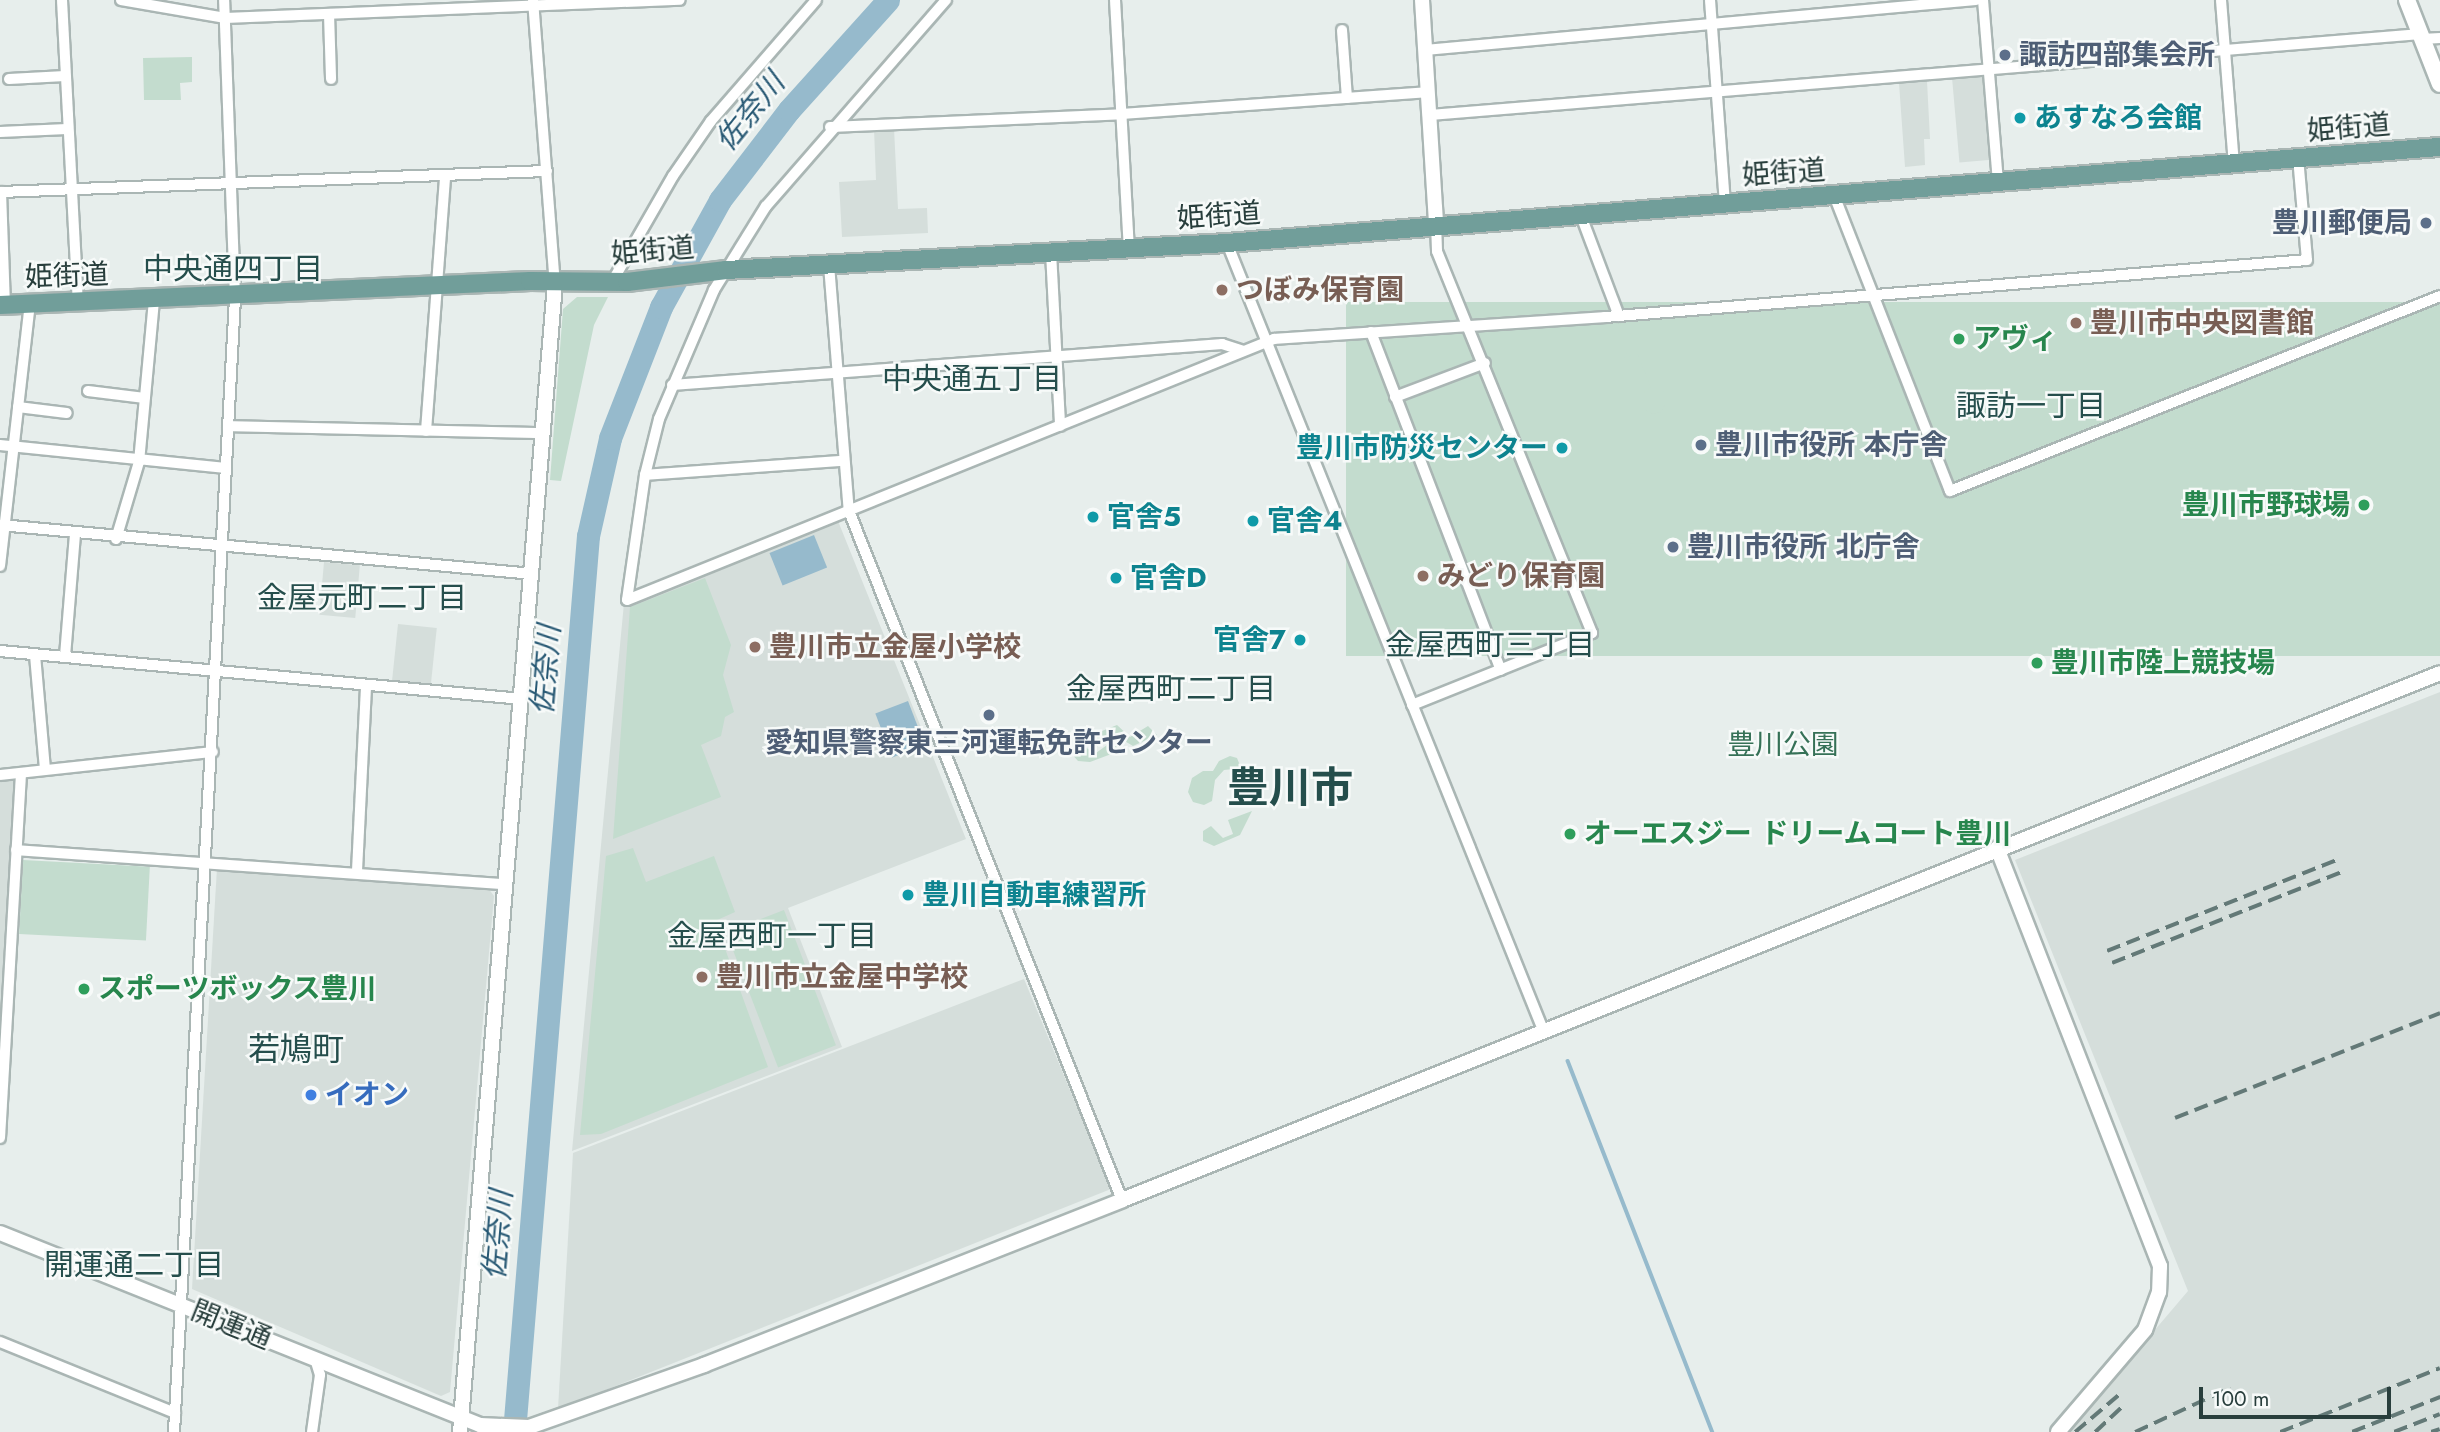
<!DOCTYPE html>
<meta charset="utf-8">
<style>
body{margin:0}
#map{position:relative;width:2440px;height:1432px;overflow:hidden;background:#e7eeec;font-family:Jost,"Noto Sans JP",sans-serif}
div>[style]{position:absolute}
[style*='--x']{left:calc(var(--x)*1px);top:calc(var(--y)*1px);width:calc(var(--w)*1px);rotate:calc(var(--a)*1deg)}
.built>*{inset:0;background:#d5dedb;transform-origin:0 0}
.green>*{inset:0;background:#c3dcce;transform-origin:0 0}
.water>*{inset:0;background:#96bacc;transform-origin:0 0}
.stream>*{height:3.5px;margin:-1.75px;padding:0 1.75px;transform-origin:1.75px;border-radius:1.75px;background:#96bacc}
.river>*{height:23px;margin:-11.5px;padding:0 11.5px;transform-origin:11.5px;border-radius:11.5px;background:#96bacc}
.roads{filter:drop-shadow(2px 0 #aab6b4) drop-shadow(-2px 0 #aab6b4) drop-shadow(0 2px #aab6b4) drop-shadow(0 -2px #aab6b4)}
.minor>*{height:10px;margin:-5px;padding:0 5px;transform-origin:5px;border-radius:5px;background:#fff}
.tertiary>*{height:14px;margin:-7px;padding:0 7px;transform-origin:7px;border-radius:7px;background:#fff}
.secondary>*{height:16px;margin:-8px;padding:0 8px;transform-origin:8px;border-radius:8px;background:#fff}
.primary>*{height:18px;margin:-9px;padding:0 9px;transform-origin:9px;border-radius:9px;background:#719e9a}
.rail>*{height:3.5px;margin-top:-1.75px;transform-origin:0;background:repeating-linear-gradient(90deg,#637977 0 14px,transparent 0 21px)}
.dots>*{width:19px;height:19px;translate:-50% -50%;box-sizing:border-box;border:4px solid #f7faf9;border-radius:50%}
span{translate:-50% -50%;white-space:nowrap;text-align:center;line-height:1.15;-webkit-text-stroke:5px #f7faf9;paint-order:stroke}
.service-label{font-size:28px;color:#4e5e75;font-weight:700}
.left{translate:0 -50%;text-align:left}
.right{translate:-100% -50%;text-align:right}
.culture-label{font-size:28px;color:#0d838f;font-weight:700}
.street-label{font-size:28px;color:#283e3c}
.education-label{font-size:28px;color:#785e54;font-weight:700}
.leisure-label{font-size:28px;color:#27864d;font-weight:700}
.park-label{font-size:28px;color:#367157}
.shop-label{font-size:28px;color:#366cbe;font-weight:700}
.water-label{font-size:30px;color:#285974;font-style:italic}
.neighbourhood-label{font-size:30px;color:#254e4c}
.quarter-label{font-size:32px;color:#254e4c}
.town-label{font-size:42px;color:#254e4c;font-weight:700}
.scale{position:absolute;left:2199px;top:1387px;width:192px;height:32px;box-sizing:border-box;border:4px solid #283e3c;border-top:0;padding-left:9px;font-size:21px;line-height:24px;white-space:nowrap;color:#283e3c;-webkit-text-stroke:5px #f7faf9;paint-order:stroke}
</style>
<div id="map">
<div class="built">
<i style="left:1984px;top:76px;width:84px;height:32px;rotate:85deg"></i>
<i style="clip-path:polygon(1927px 81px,1930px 139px,1924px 139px,1925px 165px,1905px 167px,1899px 83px)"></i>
<i style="clip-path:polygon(894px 128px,898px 209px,927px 208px,928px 233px,842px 237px,839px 182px,876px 180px,874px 129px)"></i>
<i style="left:1435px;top:512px;width:69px;height:83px;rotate:69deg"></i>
<i style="clip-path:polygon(836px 516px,966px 839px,788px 908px,842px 1047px,572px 1151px,624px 603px)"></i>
<i style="left:324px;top:562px;width:36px;height:53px;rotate:5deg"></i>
<i style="left:398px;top:624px;width:39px;height:57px;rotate:6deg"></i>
<i style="clip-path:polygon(2440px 692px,2440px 1432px,2068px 1432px,2188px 1291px,2015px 860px)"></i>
<i style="clip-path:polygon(11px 777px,15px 781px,0 1045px,0 779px)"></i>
<i style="clip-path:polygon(217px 868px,488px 888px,494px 896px,450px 1392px,441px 1396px,192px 1289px)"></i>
<i style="clip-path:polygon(1024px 979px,1111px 1189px,558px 1409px,573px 1153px)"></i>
</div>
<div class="green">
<i style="clip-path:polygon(192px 57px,192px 82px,180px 83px,181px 100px,144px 100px,143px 58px)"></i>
<i style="clip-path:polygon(577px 297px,608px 297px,594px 325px,561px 481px,550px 480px,563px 309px)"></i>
<i style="left:2440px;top:302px;width:354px;height:1094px;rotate:90deg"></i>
<i style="clip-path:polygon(1628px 352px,1637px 352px,1663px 391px,1667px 401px,1661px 412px,1652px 414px,1642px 408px,1642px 394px,1651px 387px,1637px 353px,1623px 359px)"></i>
<i style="clip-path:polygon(705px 578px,731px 645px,723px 675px,734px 712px,725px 717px,721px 736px,701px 745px,721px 797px,613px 839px,630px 607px)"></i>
<i style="clip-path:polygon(1117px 725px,1130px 737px,1148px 726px,1157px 735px,1133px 746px,1113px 734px,1097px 747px,1087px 745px,1087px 737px)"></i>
<i style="clip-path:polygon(1114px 740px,1121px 742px,1122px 750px,1090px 762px,1078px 761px,1069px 751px,1077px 743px,1096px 753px)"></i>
<i style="clip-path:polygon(1230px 756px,1237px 758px,1245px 778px,1234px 769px,1224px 770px,1215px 780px,1212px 801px,1204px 805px,1193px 802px,1188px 792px,1192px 778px,1203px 771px,1213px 771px,1219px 761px)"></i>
<i style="clip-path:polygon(1252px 811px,1240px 835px,1214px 846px,1203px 841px,1203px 831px,1211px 826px,1223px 838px,1233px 834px,1228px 820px)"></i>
<i style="clip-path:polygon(633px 848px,646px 882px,714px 856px,735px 912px,715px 921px,768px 1067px,601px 1134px,580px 1135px,606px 856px)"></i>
<i style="left:23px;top:860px;width:127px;height:74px;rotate:3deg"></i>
<i style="left:784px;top:910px;width:145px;height:62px;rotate:69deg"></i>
</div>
<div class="water">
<i style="left:814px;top:535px;width:35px;height:48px;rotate:68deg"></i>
<i style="left:908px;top:701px;width:47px;height:35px;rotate:69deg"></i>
</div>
<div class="stream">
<i style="--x:1568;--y:1061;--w:398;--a:68.7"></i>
</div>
<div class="river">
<i style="--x:514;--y:1432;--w:899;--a:-85.28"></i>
<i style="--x:588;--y:536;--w:100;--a:-77.3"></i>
<i style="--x:610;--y:438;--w:141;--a:-68.7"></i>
<i style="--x:661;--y:307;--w:122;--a:-61.1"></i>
<i style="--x:720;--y:200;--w:113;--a:-52.5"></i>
<i style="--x:789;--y:110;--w:148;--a:-48"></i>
</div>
<div class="roads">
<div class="minor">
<i style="--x:62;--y:0;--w:302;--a:87"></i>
<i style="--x:121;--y:0;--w:106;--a:9.8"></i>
<i style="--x:225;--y:18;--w:455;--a:-2.3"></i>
<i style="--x:533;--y:0;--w:284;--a:85.6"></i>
<i style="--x:946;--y:0;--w:274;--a:131.1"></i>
<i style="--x:766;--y:206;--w:99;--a:121.8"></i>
<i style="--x:714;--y:290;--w:140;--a:113.1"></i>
<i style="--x:659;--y:419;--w:58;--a:104"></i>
<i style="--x:645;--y:475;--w:126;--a:98.2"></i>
<i style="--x:627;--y:600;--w:698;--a:-21.97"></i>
<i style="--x:1274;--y:339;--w:332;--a:-3.8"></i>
<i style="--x:1605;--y:317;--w:704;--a:-4.64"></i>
<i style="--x:2307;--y:260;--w:102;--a:-95"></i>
<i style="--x:1115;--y:0;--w:247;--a:86.8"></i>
<i style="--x:1710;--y:0;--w:204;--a:85.8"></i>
<i style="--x:1983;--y:0;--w:183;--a:85.3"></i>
<i style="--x:2221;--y:0;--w:165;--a:85.5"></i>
<i style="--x:329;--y:14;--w:65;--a:88.2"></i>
<i style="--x:1342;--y:30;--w:68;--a:85.8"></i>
<i style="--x:2422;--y:39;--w:18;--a:-3"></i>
<i style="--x:1425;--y:50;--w:553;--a:-5.19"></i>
<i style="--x:9;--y:79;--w:56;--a:-3.1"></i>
<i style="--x:1430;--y:115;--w:994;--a:-4.67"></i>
<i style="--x:830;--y:127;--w:293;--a:-2.5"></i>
<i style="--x:1123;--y:114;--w:306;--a:-4.1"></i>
<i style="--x:0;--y:132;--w:67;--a:-2.6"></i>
<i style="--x:0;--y:192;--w:547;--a:-2.2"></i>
<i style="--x:1;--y:192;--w:112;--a:88"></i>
<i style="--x:1834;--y:195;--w:318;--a:68.6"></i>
<i style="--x:1950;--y:491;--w:527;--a:-21.7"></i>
<i style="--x:1580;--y:213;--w:110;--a:69.3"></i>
<i style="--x:1227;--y:243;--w:848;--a:68.12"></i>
<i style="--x:1051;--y:252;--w:174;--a:87"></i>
<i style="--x:829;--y:265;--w:247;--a:85.4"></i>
<i style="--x:849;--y:511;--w:741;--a:68.39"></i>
<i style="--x:612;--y:282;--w:122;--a:-60.1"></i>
<i style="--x:673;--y:176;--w:67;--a:-55.4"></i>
<i style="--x:711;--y:121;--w:160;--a:-49"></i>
<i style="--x:1371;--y:332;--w:362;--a:69"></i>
<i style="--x:672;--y:385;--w:552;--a:-4.26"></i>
<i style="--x:1222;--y:344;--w:22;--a:18"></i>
<i style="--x:88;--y:391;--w:57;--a:7"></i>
<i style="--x:1395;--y:397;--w:96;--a:-20.7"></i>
<i style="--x:18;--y:407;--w:49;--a:7"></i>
<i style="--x:228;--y:426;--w:314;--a:1.3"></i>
<i style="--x:426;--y:431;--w:256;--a:-85.7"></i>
<i style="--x:0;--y:445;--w:227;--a:5.8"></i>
<i style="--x:645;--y:475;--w:197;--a:-4.1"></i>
<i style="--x:0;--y:525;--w:535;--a:5.25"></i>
<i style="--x:116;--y:539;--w:80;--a:-73.4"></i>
<i style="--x:139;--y:462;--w:164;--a:-84.7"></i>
<i style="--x:0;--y:566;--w:264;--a:-83.5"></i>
<i style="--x:0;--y:651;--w:524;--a:5.25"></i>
<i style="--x:35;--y:655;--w:114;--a:85"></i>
<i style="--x:65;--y:656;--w:122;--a:-85.3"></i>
<i style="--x:1412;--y:705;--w:194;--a:-21.8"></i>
<i style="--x:1592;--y:633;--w:412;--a:-112.1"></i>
<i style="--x:1437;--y:251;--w:26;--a:-92"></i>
<i style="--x:0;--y:775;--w:214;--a:-6.2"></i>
<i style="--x:16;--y:850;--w:492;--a:4"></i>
<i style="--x:357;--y:871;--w:185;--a:-87.2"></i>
<i style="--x:0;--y:1138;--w:365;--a:-86.7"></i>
<i style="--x:0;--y:1342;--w:189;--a:22.1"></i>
<i style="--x:174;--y:1432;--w:1137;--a:-86.92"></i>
<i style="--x:235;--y:297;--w:297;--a:-92.1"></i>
<i style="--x:312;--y:1432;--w:58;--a:-82"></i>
<i style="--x:320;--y:1375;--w:17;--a:-107"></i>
</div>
<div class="tertiary">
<i style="--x:1422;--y:0;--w:225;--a:86.4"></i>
<i style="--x:1997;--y:848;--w:449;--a:68.7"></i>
<i style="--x:2160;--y:1266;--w:26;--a:92"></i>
<i style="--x:2159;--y:1292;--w:40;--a:110.2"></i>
<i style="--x:2145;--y:1330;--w:134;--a:130.5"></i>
<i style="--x:0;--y:1233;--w:517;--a:21.8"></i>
<i style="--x:480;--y:1425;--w:49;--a:2.3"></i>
<i style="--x:529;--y:1427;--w:186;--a:-19.5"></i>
<i style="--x:704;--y:1365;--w:449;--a:-21.5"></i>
<i style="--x:1122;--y:1200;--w:1419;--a:-21.79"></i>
<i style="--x:460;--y:1432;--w:1153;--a:-85.27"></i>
</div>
<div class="secondary">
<i style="--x:2407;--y:0;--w:90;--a:68.6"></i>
</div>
<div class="primary">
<i style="--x:0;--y:305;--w:531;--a:-2.59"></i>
<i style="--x:530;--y:281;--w:97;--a:0.6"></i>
<i style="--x:627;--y:282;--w:100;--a:-6.9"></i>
<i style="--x:726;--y:270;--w:502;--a:-3.08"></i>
<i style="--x:1227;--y:243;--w:1217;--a:-4.53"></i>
</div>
</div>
<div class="rail">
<i style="--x:2107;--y:951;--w:250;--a:-21.6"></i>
<i style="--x:2112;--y:963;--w:250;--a:-21.6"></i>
<i style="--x:2175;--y:1118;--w:285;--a:-21.6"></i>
<i style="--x:2075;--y:1432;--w:60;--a:-40.3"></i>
<i style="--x:2095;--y:1432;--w:37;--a:-43"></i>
<i style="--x:2135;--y:1432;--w:105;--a:-24.9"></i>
<i style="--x:2280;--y:1432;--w:172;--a:-21.8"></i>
<i style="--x:2352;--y:1432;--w:95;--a:-21.7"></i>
<i style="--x:2394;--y:1432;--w:49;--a:-21.4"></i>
<i style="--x:2431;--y:1432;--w:9;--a:-18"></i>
</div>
<div class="dots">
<i style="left:2005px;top:55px;background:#5c6f8a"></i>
<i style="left:2020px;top:118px;background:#0f9aa8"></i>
<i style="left:2426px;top:223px;background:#5c6f8a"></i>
<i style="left:1222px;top:290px;background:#8d6e63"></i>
<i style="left:2076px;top:323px;background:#8d6e63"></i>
<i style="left:1959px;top:339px;background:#2e9e5b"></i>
<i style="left:1701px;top:445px;background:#5c6f8a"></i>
<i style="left:1562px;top:448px;background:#0f9aa8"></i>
<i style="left:2364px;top:505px;background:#2e9e5b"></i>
<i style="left:1093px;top:517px;background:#0f9aa8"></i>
<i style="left:1253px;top:521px;background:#0f9aa8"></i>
<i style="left:1673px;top:547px;background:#5c6f8a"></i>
<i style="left:1423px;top:576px;background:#8d6e63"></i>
<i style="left:1116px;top:578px;background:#0f9aa8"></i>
<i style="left:1300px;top:640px;background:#0f9aa8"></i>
<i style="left:755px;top:647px;background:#8d6e63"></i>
<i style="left:2037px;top:663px;background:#2e9e5b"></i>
<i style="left:989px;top:715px;background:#5c6f8a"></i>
<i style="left:1570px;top:834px;background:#2e9e5b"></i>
<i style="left:908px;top:895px;background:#0f9aa8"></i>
<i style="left:702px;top:977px;background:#8d6e63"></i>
<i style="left:84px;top:989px;background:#2e9e5b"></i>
<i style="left:311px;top:1095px;background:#3f7fe0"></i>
</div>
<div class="service-label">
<span class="left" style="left:2019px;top:55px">諏訪四部集会所</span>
<span class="right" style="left:2412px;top:223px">豊川郵便局</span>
<span class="left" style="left:1715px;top:445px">豊川市役所 本庁舎</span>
<span class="left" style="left:1687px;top:547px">豊川市役所 北庁舎</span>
<span style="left:989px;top:743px">愛知県警察東三河運転免許センター</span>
</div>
<div class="culture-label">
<span class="left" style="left:2034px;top:118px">あすなろ会館</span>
<span class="right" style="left:1548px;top:448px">豊川市防災センター</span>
<span class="left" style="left:1107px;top:517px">官舎5</span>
<span class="left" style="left:1267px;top:521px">官舎4</span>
<span class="left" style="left:1130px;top:578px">官舎D</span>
<span class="right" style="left:1286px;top:640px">官舎7</span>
<span class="left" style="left:922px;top:895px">豊川自動車練習所</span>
</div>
<div class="street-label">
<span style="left:2349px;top:128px;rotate:-5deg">姫街道</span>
<span style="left:1784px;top:173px;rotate:-4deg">姫街道</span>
<span style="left:1219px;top:216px;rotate:-4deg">姫街道</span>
<span style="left:653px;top:251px;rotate:-5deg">姫街道</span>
<span style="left:67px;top:276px;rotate:-2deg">姫街道</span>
<span style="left:231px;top:1325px;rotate:22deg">開運通</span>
</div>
<div class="education-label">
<span class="left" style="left:1236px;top:290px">つぼみ保育園</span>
<span class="left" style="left:2090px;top:323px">豊川市中央図書館</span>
<span class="left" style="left:1437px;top:576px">みどり保育園</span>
<span class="left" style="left:769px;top:647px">豊川市立金屋小学校</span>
<span class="left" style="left:716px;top:977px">豊川市立金屋中学校</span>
</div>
<div class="leisure-label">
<span class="left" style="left:1973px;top:339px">アヴィ</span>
<span class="right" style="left:2350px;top:505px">豊川市野球場</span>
<span class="left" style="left:2051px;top:663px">豊川市陸上競技場</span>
<span class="left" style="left:1584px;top:834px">オーエスジー ドリームコート豊川</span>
<span class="left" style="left:98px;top:989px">スポーツボックス豊川</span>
</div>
<div class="park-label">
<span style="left:1783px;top:745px">豊川公園</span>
</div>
<div class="shop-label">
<span class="left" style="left:325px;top:1095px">イオン</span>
</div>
<div class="water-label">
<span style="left:750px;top:112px;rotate:-51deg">佐奈川</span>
<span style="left:546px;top:670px;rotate:-85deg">佐奈川</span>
<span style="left:498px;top:1235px;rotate:-85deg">佐奈川</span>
</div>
<div class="neighbourhood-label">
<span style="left:233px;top:269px">中央通四丁目</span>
<span style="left:972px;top:379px">中央通五丁目</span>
<span style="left:2031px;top:406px">諏訪一丁目</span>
<span style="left:362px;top:598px">金屋元町二丁目</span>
<span style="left:1490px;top:645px">金屋西町三丁目</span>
<span style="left:1171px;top:689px">金屋西町二丁目</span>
<span style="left:772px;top:936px">金屋西町一丁目</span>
<span style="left:134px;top:1265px">開運通二丁目</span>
</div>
<div class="quarter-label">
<span style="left:296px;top:1049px">若鳩町</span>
</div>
<div class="town-label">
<span style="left:1290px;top:788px">豊川市</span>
</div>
<div class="scale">100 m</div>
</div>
